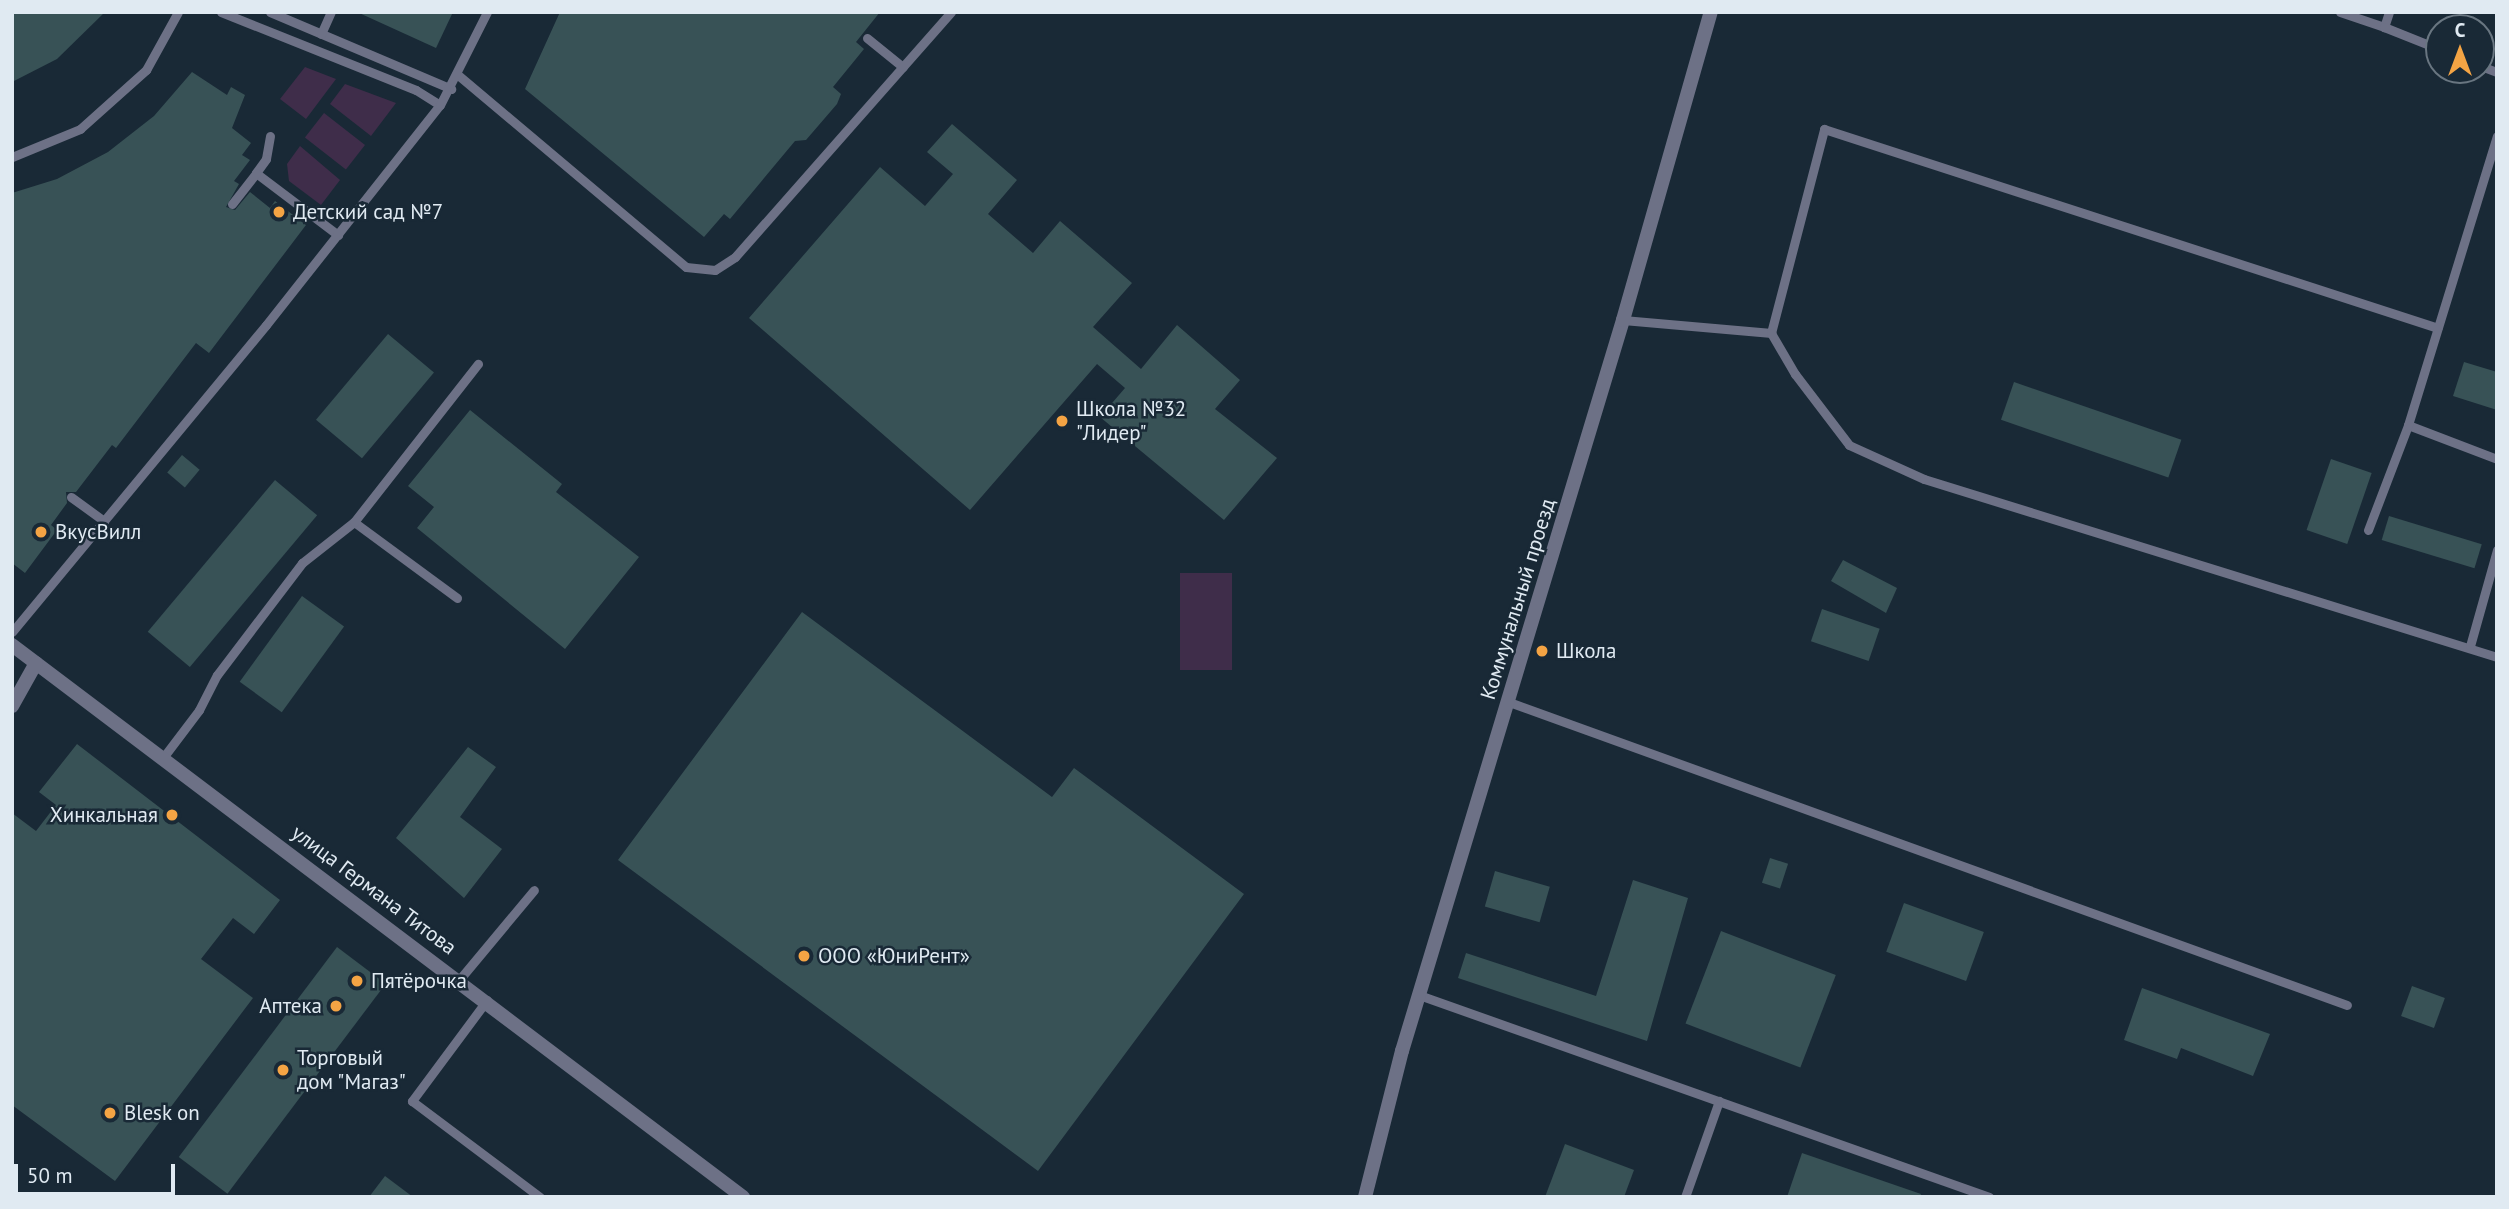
<!DOCTYPE html>
<meta charset="utf-8">
<style>
body{margin:0}
#map{position:relative;width:2509px;height:1209px;overflow:hidden;background:#192936;font-family:"PT Sans",sans-serif}
div>[style]{position:absolute}
[style*='--x']{left:calc(var(--x)*1px);top:calc(var(--y)*1px);width:calc(var(--w)*1px);rotate:calc(var(--a)*1deg)}
.green>*{inset:0;background:#3f2d4a;transform-origin:0 0}
.building>*{inset:0;background:#385256;transform-origin:0 0}
.service>*{height:9px;margin:-4.5px;padding:0 4.5px;transform-origin:4.5px;border-radius:4.5px;background:#6d7186}
.minor>*{height:14px;margin:-7px;padding:0 7px;transform-origin:7px;border-radius:7px;background:#6d7186}
.tertiary>*{height:14px;margin:-7px;padding:0 7px;transform-origin:7px;border-radius:7px;background:#6d7186}
.dots>*{width:19px;height:19px;translate:-50% -50%;box-sizing:border-box;border:4px solid #192936;border-radius:50%}
span{translate:-50% -50%;white-space:nowrap;text-align:center;line-height:1.15;-webkit-text-stroke:5px #192936;paint-order:stroke}
.poi-label{font-size:21px;color:#e0eaf2}
.left{translate:0 -50%;text-align:left}
.right{translate:-100% -50%;text-align:right}
.street-label{font-size:21px;color:#e0eaf2}
.frame{position:absolute;inset:0;border:14px solid #e0eaf2;pointer-events:none}
.north{position:absolute;left:2425px;top:14px;width:70px;height:70px;box-sizing:border-box;background:#192936;border:2px solid #697681;border-radius:50%;rotate:0deg;font-size:19px;font-weight:700;line-height:28px;text-align:center;color:#e0eaf2}
.north::after{content:'';display:block;margin:auto;width:24px;height:32px;background:#f4a444;clip-path:polygon(50% 0,100% 100%,50% 72%,0 100%)}
.scale{position:absolute;left:14px;top:1164px;width:161px;height:32px;box-sizing:border-box;border:4px solid #e0eaf2;border-top:0;padding-left:9px;font-size:21px;line-height:24px;white-space:nowrap;color:#e0eaf2;-webkit-text-stroke:5px #192936;paint-order:stroke}
</style>
<div id="map">
<div class="green">
<i style="clip-path:polygon(305px 67px,336px 79px,306px 119px,280px 99px)"></i>
<i style="clip-path:polygon(345px 84px,396px 103px,371px 136px,330px 104px)"></i>
<i style="left:324px;top:113px;width:52px;height:31px;rotate:38deg"></i>
<i style="clip-path:polygon(300px 146px,340px 180px,321px 205px,289px 181px,287px 164px)"></i>
<i style="left:1180px;top:573px;width:52px;height:97px"></i>
</div>
<div class="building">
<i style="clip-path:polygon(12px 12px,105px 12px,57px 59px,12px 82px)"></i>
<i style="clip-path:polygon(357px 12px,453px 12px,436px 48px)"></i>
<i style="clip-path:polygon(560px 12px,880px 12px,856px 42px,864px 49px,833px 87px,841px 94px,837px 104px,806px 140px,795px 141px,730px 219px,724px 214px,704px 237px,525px 89px)"></i>
<i style="clip-path:polygon(192px 72px,227px 95px,231px 87px,245px 95px,232px 128px,251px 143px,242px 155px,250px 160px,234px 181px,239px 184px,226px 207px,235px 210px,250px 192px,270px 208px,275px 201px,306px 225px,209px 353px,196px 343px,116px 448px,112px 445px,76px 492px,66px 492px,67px 503px,51px 525px,57px 530px,25px 573px,12px 563px,12px 193px,57px 179px,108px 152px,154px 116px)"></i>
<i style="clip-path:polygon(952px 124px,1017px 180px,988px 214px,1033px 253px,1060px 221px,1132px 283px,1093px 327px,1141px 369px,1177px 325px,1240px 380px,1215px 409px,1277px 458px,1224px 520px,1100px 417px,1125px 388px,1097px 364px,970px 510px,749px 318px,880px 167px,925px 206px,953px 174px,927px 152px)"></i>
<i style="left:388px;top:334px;width:60px;height:112px;rotate:40deg"></i>
<i style="clip-path:polygon(2464px 362px,2497px 372px,2497px 410px,2453px 396px)"></i>
<i style="left:2014px;top:382px;width:177px;height:40px;rotate:19deg"></i>
<i style="clip-path:polygon(470px 410px,562px 484px,556px 492px,639px 557px,565px 649px,417px 528px,434px 507px,408px 486px)"></i>
<i style="left:182px;top:455px;width:23px;height:23px;rotate:40deg"></i>
<i style="left:2331px;top:459px;width:43px;height:75px;rotate:19deg"></i>
<i style="left:275px;top:480px;width:55px;height:198px;rotate:40deg"></i>
<i style="left:2389px;top:516px;width:97px;height:25px;rotate:17deg"></i>
<i style="clip-path:polygon(1843px 560px,1897px 588px,1886px 613px,1831px 581px)"></i>
<i style="left:302px;top:596px;width:52px;height:106px;rotate:36deg"></i>
<i style="left:1822px;top:609px;width:61px;height:34px;rotate:19deg"></i>
<i style="clip-path:polygon(802px 612px,1052px 797px,1074px 768px,1244px 894px,1038px 1171px,618px 860px)"></i>
<i style="clip-path:polygon(77px 744px,280px 900px,254px 934px,233px 918px,201px 959px,253px 998px,115px 1181px,12px 1105px,12px 813px,36px 831px,56px 805px,39px 792px)"></i>
<i style="clip-path:polygon(468px 747px,496px 767px,460px 817px,502px 849px,464px 898px,396px 838px)"></i>
<i style="left:1770px;top:858px;width:19px;height:26px;rotate:18deg"></i>
<i style="left:1495px;top:871px;width:57px;height:37px;rotate:16deg"></i>
<i style="clip-path:polygon(1633px 880px,1688px 898px,1647px 1041px,1458px 978px,1466px 953px,1596px 996px)"></i>
<i style="left:1904px;top:903px;width:85px;height:52px;rotate:20deg"></i>
<i style="left:1721px;top:931px;width:123px;height:99px;rotate:21deg"></i>
<i style="left:337px;top:947px;width:61px;height:263px;rotate:37deg"></i>
<i style="left:2412px;top:986px;width:35px;height:32px;rotate:20deg"></i>
<i style="clip-path:polygon(2142px 988px,2270px 1034px,2253px 1076px,2181px 1048px,2177px 1059px,2124px 1040px)"></i>
<i style="clip-path:polygon(1565px 1144px,1634px 1170px,1624px 1197px,1545px 1197px)"></i>
<i style="clip-path:polygon(1802px 1153px,1921px 1194px,1920px 1197px,1787px 1197px)"></i>
<i style="clip-path:polygon(385px 1176px,413px 1197px,369px 1197px)"></i>
</div>
<div class="service">
<i style="--x:221;--y:12;--w:210;--a:21.8"></i>
<i style="--x:416;--y:90;--w:28;--a:32"></i>
<i style="--x:270;--y:12;--w:197;--a:23"></i>
<i style="--x:2340;--y:12;--w:46;--a:18.8"></i>
<i style="--x:2389;--y:12;--w:16;--a:108"></i>
<i style="--x:2384;--y:27;--w:59;--a:21.8"></i>
<i style="--x:321;--y:34;--w:24;--a:-66"></i>
<i style="--x:867;--y:38;--w:46;--a:38.9"></i>
<i style="--x:2481;--y:66;--w:17;--a:21"></i>
<i style="--x:458;--y:75;--w:298;--a:40.1"></i>
<i style="--x:686;--y:267;--w:29;--a:6"></i>
<i style="--x:715;--y:270;--w:24;--a:-33"></i>
<i style="--x:735;--y:257;--w:327;--a:-48.6"></i>
<i style="--x:270;--y:136;--w:23;--a:100"></i>
<i style="--x:266;--y:159;--w:17;--a:126"></i>
<i style="--x:256;--y:173;--w:103;--a:37.1"></i>
<i style="--x:12;--y:157;--w:74;--a:-22.4"></i>
<i style="--x:80;--y:129;--w:89;--a:-41.8"></i>
<i style="--x:146;--y:70;--w:66;--a:-61.1"></i>
<i style="--x:232;--y:204;--w:39;--a:-52"></i>
<i style="--x:1623;--y:320;--w:149;--a:5"></i>
<i style="--x:1771;--y:333;--w:211;--a:-75.4"></i>
<i style="--x:1824;--y:129;--w:645;--a:17.96"></i>
<i style="--x:1771;--y:333;--w:48;--a:59.7"></i>
<i style="--x:1795;--y:374;--w:89;--a:52.7"></i>
<i style="--x:1849;--y:445;--w:82;--a:24.4"></i>
<i style="--x:1924;--y:479;--w:600;--a:17.26"></i>
<i style="--x:2408;--y:425;--w:95;--a:20.9"></i>
<i style="--x:71;--y:497;--w:41;--a:36"></i>
<i style="--x:354;--y:522;--w:128;--a:36.4"></i>
<i style="--x:2368;--y:530;--w:112;--a:-69.1"></i>
<i style="--x:2408;--y:425;--w:302;--a:-72.9"></i>
<i style="--x:12;--y:632;--w:398;--a:-50.4"></i>
<i style="--x:266;--y:325;--w:280;--a:-51.7"></i>
<i style="--x:440;--y:105;--w:104;--a:-63.2"></i>
<i style="--x:2470;--y:646;--w:100;--a:-74.3"></i>
<i style="--x:1509;--y:702;--w:891;--a:19.88"></i>
<i style="--x:162;--y:759;--w:61;--a:-52.9"></i>
<i style="--x:199;--y:710;--w:39;--a:-63"></i>
<i style="--x:217;--y:675;--w:141;--a:-52.8"></i>
<i style="--x:302;--y:563;--w:66;--a:-38.3"></i>
<i style="--x:354;--y:522;--w:201;--a:-51.9"></i>
<i style="--x:459;--y:980;--w:117;--a:-50.2"></i>
<i style="--x:1419;--y:995;--w:605;--a:19.51"></i>
<i style="--x:487;--y:1000;--w:126;--a:126.6"></i>
<i style="--x:412;--y:1101;--w:160;--a:36.9"></i>
<i style="--x:1685;--y:1197;--w:102;--a:-70.5"></i>
</div>
<div class="minor">
<i style="--x:12;--y:645;--w:916;--a:37.06"></i>
<i style="--x:12;--y:706;--w:49;--a:-60.8"></i>
</div>
<div class="tertiary">
<i style="--x:1365;--y:1197;--w:151;--a:-75.8"></i>
<i style="--x:1402;--y:1051;--w:764;--a:-73.18"></i>
<i style="--x:1623;--y:320;--w:320;--a:-74.1"></i>
</div>
<div class="dots">
<i style="left:279px;top:212px;background:#f4a444"></i>
<i style="left:1062px;top:421px;background:#f4a444"></i>
<i style="left:41px;top:532px;background:#f4a444"></i>
<i style="left:1542px;top:651px;background:#f4a444"></i>
<i style="left:172px;top:815px;background:#f4a444"></i>
<i style="left:804px;top:956px;background:#f4a444"></i>
<i style="left:357px;top:981px;background:#f4a444"></i>
<i style="left:336px;top:1006px;background:#f4a444"></i>
<i style="left:283px;top:1070px;background:#f4a444"></i>
<i style="left:110px;top:1113px;background:#f4a444"></i>
</div>
<div class="poi-label">
<span class="left" style="left:293px;top:212px">Детский сад №7</span>
<span class="left" style="left:1076px;top:421px">Школа №32<br>"Лидер"</span>
<span class="left" style="left:55px;top:532px">ВкусВилл</span>
<span class="left" style="left:1556px;top:651px">Школа</span>
<span class="right" style="left:158px;top:815px">Хинкальная</span>
<span class="left" style="left:818px;top:956px">ООО «ЮниРент»</span>
<span class="left" style="left:371px;top:981px">Пятёрочка</span>
<span class="right" style="left:322px;top:1006px">Аптека</span>
<span class="left" style="left:297px;top:1070px">Торговый<br>дом "Магаз"</span>
<span class="left" style="left:124px;top:1113px">Blesk on</span>
</div>
<div class="street-label">
<span style="left:1518px;top:599px;rotate:-73deg">Коммунальный проезд</span>
<span style="left:374px;top:890px;rotate:37deg">улица Германа Титова</span>
</div>
<div class="frame"></div>
<div class="north">С</div>
<div class="scale">50 m</div>
</div>
